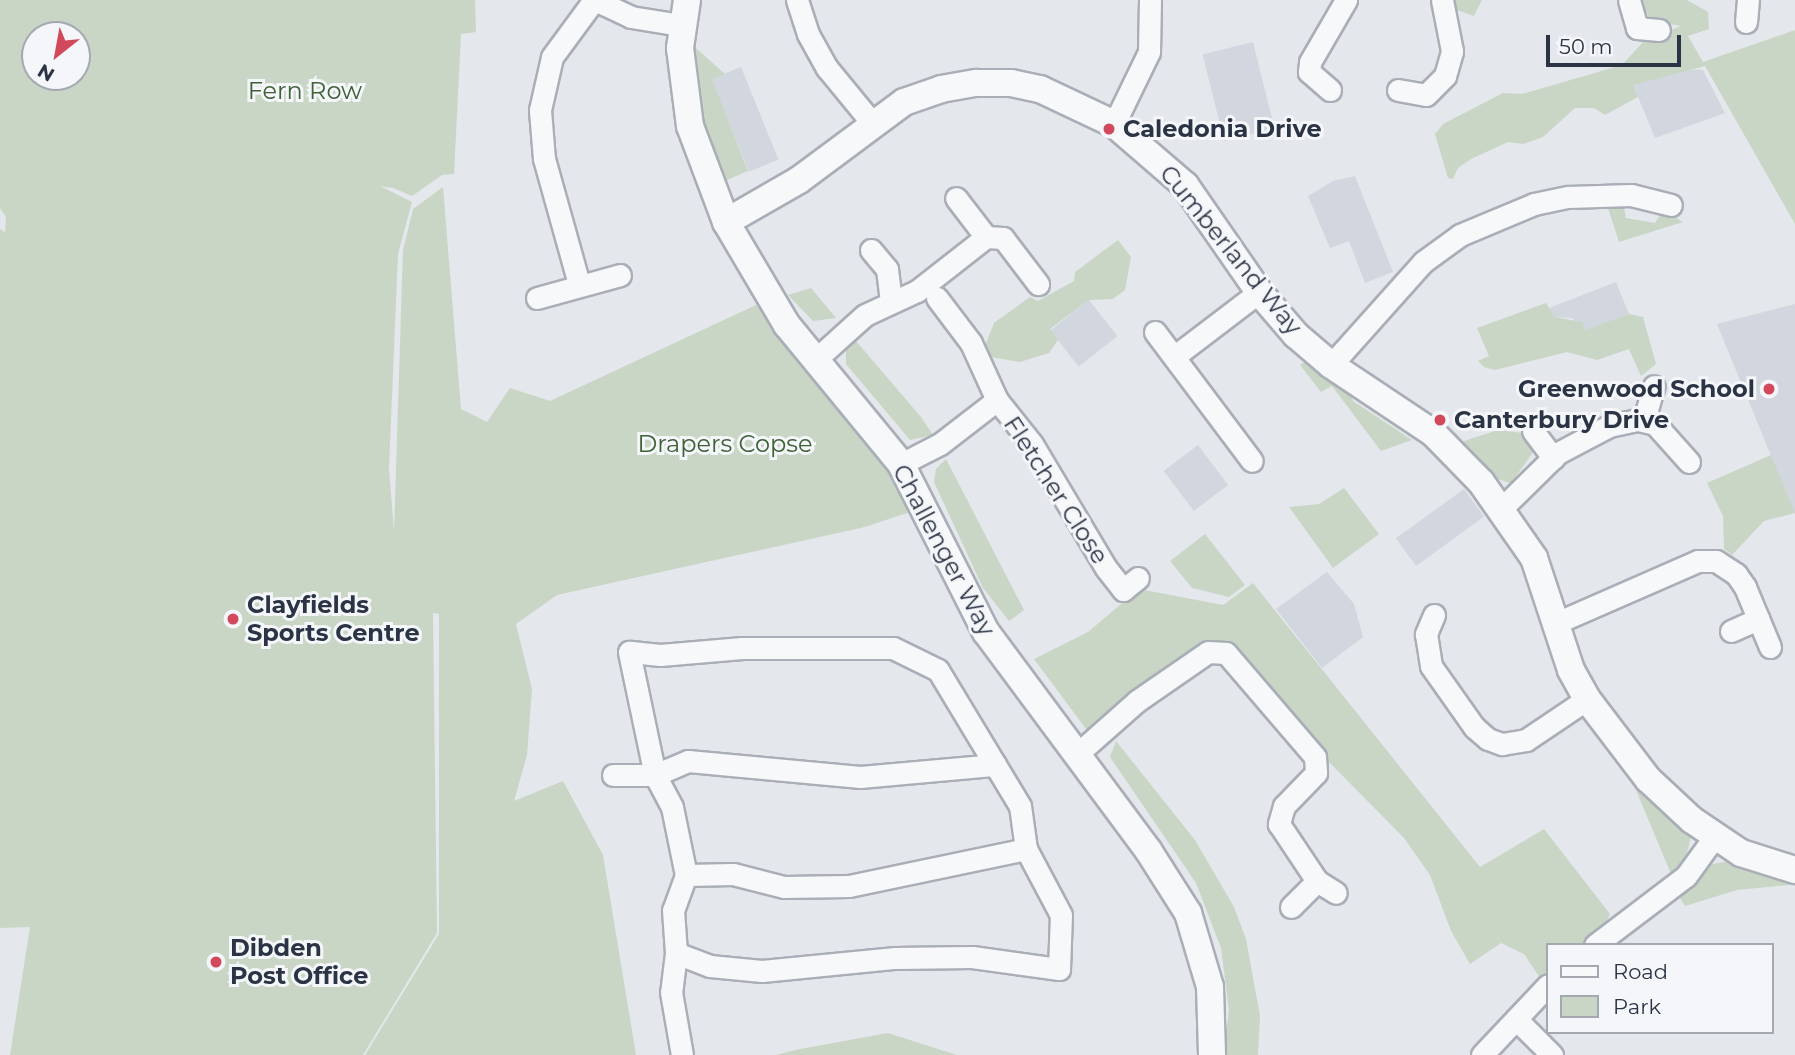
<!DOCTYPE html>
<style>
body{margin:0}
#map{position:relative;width:1795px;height:1055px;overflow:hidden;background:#e4e7ec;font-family:Montserrat,sans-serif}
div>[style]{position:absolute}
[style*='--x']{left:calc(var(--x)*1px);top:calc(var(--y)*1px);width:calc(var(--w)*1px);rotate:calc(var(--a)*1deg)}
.built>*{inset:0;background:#d2d6de;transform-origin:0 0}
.green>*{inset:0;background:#c9d6c5}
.roads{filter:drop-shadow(2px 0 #a9aeb7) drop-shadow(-2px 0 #a9aeb7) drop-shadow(0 2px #a9aeb7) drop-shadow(0 -2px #a9aeb7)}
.minor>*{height:21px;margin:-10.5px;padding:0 10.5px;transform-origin:10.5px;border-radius:10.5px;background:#f7f8fa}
.tertiary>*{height:26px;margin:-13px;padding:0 13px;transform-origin:13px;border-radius:13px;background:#f7f8fa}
.dots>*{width:19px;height:19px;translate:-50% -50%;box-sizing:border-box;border:4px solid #f4f6f9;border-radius:50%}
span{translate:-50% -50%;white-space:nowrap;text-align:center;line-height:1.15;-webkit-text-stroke:6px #f4f6f9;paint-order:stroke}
.park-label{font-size:24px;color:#3f6138}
.poi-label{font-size:24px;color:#2b3445;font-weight:700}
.left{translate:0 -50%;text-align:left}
.right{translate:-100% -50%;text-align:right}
.street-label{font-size:24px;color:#2b3445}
.legend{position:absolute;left:1546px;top:943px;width:228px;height:91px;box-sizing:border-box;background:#f4f6f9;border:2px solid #a4a8b1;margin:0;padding:9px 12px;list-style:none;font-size:21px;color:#2b3445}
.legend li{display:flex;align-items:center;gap:14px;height:35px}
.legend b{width:35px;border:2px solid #a4a8b1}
.north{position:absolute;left:21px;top:21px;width:70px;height:70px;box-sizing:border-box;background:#f4f6f9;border:2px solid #a4a8b1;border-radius:50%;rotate:211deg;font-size:19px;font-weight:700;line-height:28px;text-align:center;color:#2b3445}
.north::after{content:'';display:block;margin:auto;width:24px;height:32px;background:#d1495b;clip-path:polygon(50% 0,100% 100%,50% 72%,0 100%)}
.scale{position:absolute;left:1546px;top:35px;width:135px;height:32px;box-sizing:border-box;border:4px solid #2b3445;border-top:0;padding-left:9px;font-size:21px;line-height:24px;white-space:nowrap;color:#2b3445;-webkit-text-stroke:5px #f4f6f9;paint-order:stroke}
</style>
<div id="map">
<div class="built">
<i style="left:1253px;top:42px;width:89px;height:52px;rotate:76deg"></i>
<i style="left:741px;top:67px;width:100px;height:32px;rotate:68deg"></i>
<i style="clip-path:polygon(1681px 69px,1703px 70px,1725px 113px,1655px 138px,1633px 85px)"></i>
<i style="clip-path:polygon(1355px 176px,1393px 272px,1365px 283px,1349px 241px,1330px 248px,1308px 196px,1333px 181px)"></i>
<i style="clip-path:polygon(1616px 282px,1629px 314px,1585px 331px,1572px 318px,1555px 317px,1549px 308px)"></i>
<i style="left:1089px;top:300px;width:46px;height:49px;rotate:52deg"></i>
<i style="clip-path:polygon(1795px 304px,1795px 514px,1717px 324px)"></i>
<i style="left:1198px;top:445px;width:50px;height:43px;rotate:53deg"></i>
<i style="left:1464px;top:489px;width:34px;height:84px;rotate:54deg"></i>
<i style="clip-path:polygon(1327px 572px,1354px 604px,1363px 637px,1322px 668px,1276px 609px)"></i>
</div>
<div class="green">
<i style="clip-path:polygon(evenodd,0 0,475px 0,476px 32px,461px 34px,454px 174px,442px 175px,412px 196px,393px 188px,380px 186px,412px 202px,398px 254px,389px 468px,394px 532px,403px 250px,413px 209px,443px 187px,461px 409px,487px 422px,510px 388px,550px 401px,756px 305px,873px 439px,916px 510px,865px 527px,557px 595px,516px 624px,532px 689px,527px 755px,514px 801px,563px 781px,603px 855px,636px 1055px,365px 1055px,439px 934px,439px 614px,433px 613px,437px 933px,363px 1055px,10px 1055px,30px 927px,0 928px,0 229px,5px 232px,6px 217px,0 208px,0 0,35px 35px,77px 35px,77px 77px,35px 77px,35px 35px)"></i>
<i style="clip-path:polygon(1452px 0,1482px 0,1474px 16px,1451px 8px)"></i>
<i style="clip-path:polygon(1640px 0,1687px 0,1708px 12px,1709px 29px,1688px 36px,1703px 62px,1795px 30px,1795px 224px,1705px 66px,1633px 85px,1638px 97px,1605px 115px,1594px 108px,1575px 108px,1543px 137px,1523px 144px,1508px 142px,1471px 159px,1458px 168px,1453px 179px,1448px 178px,1435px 134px,1443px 124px,1503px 93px,1522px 94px,1622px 65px,1644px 41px,1681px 26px,1651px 21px)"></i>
<i style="clip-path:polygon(689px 42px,725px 74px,712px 79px,748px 171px,720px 183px,706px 145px)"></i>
<i style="clip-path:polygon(1608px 208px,1624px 208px,1626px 218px,1655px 223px,1663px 210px,1683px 222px,1619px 242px)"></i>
<i style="clip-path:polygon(1118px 240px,1131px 257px,1125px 290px,1113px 299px,1089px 300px,1050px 329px,1058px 340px,1049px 353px,1020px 362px,991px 357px,984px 348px,994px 323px,1030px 297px,1038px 301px,1074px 281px,1075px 272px)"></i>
<i style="clip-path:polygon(811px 288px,836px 318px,813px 321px,788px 295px)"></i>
<i style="clip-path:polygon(1546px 303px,1555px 317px,1582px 322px,1585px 330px,1629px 314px,1643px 317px,1656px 364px,1641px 376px,1629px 349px,1597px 360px,1567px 352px,1495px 370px,1484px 367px,1478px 361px,1489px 356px,1477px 328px)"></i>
<i style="clip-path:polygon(856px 341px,921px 417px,933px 435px,910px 440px,846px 364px,846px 351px)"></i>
<i style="clip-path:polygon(1307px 360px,1350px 391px,1353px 401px,1412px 440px,1381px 451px,1332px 386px,1321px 392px,1300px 365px)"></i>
<i style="clip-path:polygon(1498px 430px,1524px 433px,1534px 451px,1511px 483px,1493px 478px,1461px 442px)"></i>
<i style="clip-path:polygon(1771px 455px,1795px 513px,1764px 521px,1732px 555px,1724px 549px,1723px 516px,1707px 483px)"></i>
<i style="clip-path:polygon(946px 459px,1024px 610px,1009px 621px,983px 588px,934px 482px,936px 469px)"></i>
<i style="clip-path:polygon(1344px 488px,1379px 534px,1333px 568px,1289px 507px,1319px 504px)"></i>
<i style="clip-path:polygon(1205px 534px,1245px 585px,1229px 597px,1192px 588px,1170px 561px)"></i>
<i style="clip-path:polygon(1253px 583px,1480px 867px,1544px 829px,1610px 914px,1601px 935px,1587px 945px,1548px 945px,1548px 974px,1542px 981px,1524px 954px,1501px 943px,1470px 964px,1451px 931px,1430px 875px,1404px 838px,1329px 762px,1234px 649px,1217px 642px,1189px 656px,1089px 733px,1034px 659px,1088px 632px,1139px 589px,1223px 605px)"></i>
<i style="clip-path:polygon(1116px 741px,1195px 840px,1234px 907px,1246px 939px,1260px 1016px,1258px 1055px,1223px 1055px,1229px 1010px,1221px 948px,1196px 883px,1110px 757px)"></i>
<i style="clip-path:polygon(1636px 790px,1691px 836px,1686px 858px,1671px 874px)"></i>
<i style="clip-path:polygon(1729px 861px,1789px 882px,1789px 885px,1737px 890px,1685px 906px,1680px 898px,1708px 865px)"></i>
<i style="clip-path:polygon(888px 1033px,957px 1055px,776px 1055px,795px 1050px)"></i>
</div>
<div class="roads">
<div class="minor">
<i style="--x:595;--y:0;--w:40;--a:25"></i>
<i style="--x:631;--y:17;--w:51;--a:9.1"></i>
<i style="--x:797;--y:0;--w:36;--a:72"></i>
<i style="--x:808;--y:34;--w:39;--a:61"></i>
<i style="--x:827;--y:68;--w:72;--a:50.6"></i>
<i style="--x:1629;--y:0;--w:29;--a:74"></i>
<i style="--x:1637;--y:28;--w:22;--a:5"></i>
<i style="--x:1746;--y:22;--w:22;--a:-85"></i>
<i style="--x:1330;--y:90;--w:28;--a:-139"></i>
<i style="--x:1309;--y:72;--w:10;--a:-84"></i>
<i style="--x:1310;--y:62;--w:72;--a:-59.9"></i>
<i style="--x:1398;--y:90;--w:28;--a:10"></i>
<i style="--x:1426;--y:95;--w:27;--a:-45"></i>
<i style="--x:1445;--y:76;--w:26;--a:-74"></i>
<i style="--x:1452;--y:51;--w:52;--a:-101.1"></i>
<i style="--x:1114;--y:124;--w:80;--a:-64.1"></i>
<i style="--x:1149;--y:52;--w:52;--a:-88.9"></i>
<i style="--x:986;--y:237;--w:17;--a:3"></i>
<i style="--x:1003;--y:238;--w:58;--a:52.7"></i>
<i style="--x:871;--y:250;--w:25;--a:50"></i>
<i style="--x:887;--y:269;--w:33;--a:83"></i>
<i style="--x:579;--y:284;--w:130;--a:-105.6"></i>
<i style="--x:544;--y:159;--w:49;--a:-94.7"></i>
<i style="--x:540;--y:110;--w:54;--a:-77.2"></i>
<i style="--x:552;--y:57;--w:71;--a:-53.6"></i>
<i style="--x:537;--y:298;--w:86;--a:-15.5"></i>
<i style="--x:937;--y:298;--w:56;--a:52.9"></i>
<i style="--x:971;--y:343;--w:63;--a:65.5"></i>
<i style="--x:1155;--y:332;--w:161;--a:53.1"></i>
<i style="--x:1175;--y:356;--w:106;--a:-37.3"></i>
<i style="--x:815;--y:360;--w:67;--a:-42"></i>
<i style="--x:865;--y:315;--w:57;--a:-24.8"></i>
<i style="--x:917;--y:291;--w:88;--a:-38"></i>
<i style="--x:986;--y:237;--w:49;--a:-127.6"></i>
<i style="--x:1331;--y:365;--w:138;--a:-48.2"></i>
<i style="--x:1423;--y:262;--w:46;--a:-36.1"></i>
<i style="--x:1460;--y:235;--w:80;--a:-22.7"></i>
<i style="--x:1534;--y:204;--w:35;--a:-12"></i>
<i style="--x:1568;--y:197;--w:63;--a:-1.8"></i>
<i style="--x:1631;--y:195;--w:41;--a:14"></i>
<i style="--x:1644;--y:420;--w:35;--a:-74"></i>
<i style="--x:1533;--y:431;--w:34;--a:53"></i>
<i style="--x:901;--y:464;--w:44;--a:-27.1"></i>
<i style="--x:940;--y:444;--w:72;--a:-37.7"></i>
<i style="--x:997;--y:400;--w:56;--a:51.5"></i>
<i style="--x:1032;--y:444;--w:144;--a:59.2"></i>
<i style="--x:1106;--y:568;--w:28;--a:52"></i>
<i style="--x:1123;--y:590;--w:19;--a:-39"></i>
<i style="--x:1502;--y:508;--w:78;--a:-44.5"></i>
<i style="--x:1558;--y:453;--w:58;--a:-27.9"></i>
<i style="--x:1609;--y:426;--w:30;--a:-12"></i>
<i style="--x:1638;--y:420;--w:17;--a:13"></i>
<i style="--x:1655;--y:424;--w:51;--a:48.2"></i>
<i style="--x:1434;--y:615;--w:21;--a:113"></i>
<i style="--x:1426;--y:634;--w:32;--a:81"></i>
<i style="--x:1431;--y:666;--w:75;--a:54.8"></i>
<i style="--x:1474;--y:727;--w:18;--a:41"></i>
<i style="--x:1488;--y:739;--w:15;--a:20"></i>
<i style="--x:1502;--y:744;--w:24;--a:-9"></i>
<i style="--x:1526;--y:740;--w:73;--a:-33.9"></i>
<i style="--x:1556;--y:623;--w:155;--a:-23.6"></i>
<i style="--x:1698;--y:561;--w:18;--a:0"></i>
<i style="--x:1716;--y:561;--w:24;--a:33"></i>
<i style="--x:1736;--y:574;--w:16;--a:55"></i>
<i style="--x:1745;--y:587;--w:65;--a:67.4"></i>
<i style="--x:1731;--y:631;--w:30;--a:-24"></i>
<i style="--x:1076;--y:755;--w:81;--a:-41.5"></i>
<i style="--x:1137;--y:701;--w:86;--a:-34.6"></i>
<i style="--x:1208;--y:652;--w:18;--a:3"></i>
<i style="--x:1226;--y:653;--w:137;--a:49.4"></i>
<i style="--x:1315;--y:757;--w:16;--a:86"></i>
<i style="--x:1316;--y:773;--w:46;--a:134.1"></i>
<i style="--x:1284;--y:806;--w:19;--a:106"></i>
<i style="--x:1279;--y:824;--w:69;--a:56.3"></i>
<i style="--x:613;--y:775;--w:42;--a:0"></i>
<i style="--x:655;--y:775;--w:36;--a:-23"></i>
<i style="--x:688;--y:761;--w:173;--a:5.3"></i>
<i style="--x:860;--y:777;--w:136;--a:-5.1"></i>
<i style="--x:686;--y:875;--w:47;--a:-1.2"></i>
<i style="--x:733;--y:874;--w:53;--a:14.3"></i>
<i style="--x:784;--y:887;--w:65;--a:-0.9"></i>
<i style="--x:849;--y:886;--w:181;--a:-11.8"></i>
<i style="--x:1291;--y:907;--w:37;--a:-45"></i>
<i style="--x:1317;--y:881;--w:22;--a:32"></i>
<i style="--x:1595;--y:945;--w:114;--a:-37.2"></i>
<i style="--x:1686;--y:876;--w:49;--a:-54.1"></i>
<i style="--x:676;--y:953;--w:36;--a:21"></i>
<i style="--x:710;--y:966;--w:52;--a:5.5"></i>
<i style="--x:762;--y:971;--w:134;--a:-5.6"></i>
<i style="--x:895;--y:958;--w:77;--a:-0.7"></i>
<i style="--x:972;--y:957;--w:88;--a:7.9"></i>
<i style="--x:1059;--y:969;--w:54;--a:-87.9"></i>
<i style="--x:1061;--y:915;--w:75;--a:-117.9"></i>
<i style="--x:1026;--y:849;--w:43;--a:-97.9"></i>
<i style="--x:1020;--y:806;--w:159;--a:-121.1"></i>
<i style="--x:938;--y:670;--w:50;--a:-153.9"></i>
<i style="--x:893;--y:648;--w:151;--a:180"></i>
<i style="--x:742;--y:648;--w:82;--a:175.1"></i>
<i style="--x:660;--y:655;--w:31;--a:-174"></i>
<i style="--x:629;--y:652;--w:126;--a:78.1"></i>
<i style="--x:655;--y:775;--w:36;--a:62"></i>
<i style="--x:672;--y:807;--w:69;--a:78.4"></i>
<i style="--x:686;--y:875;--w:37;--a:110"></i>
<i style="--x:673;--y:910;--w:43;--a:86"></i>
<i style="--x:676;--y:953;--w:39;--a:97"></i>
<i style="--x:671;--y:992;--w:64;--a:80.1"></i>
<i style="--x:1516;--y:1019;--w:51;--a:45"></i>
<i style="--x:1482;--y:1055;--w:96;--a:-46.7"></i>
</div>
<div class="tertiary">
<i style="--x:687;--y:0;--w:49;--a:98.3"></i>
<i style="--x:680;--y:48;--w:79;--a:82.7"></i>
<i style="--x:690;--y:126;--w:103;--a:69.4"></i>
<i style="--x:726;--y:222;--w:120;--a:59.4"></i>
<i style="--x:787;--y:325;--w:180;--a:50.6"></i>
<i style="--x:901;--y:464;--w:188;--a:63.2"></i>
<i style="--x:986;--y:632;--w:272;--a:53.4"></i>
<i style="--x:1148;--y:850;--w:75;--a:57.6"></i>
<i style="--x:1188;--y:913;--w:77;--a:73.4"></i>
<i style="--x:1210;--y:987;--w:68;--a:88.3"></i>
<i style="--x:726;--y:222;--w:84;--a:-29.9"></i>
<i style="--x:799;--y:180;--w:131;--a:-36.6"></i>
<i style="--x:904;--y:102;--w:39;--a:-19"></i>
<i style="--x:941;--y:89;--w:36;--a:-10"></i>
<i style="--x:976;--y:83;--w:35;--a:0"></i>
<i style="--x:1011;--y:83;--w:30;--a:12"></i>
<i style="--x:1040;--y:89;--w:82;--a:25.3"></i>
<i style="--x:1114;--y:124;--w:94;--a:40.7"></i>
<i style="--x:1185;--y:185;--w:130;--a:55.3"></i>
<i style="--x:1259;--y:292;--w:57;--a:49.3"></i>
<i style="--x:1296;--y:335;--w:46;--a:40.6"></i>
<i style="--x:1331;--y:365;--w:123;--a:33.7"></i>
<i style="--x:1433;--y:433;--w:69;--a:45.6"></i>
<i style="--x:1481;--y:482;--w:93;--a:55.1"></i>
<i style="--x:1534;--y:558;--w:118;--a:71.7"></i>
<i style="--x:1571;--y:670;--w:33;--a:61"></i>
<i style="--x:1587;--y:699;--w:101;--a:52.7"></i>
<i style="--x:1648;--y:779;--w:60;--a:43"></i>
<i style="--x:1692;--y:820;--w:59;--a:34"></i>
<i style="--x:1741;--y:853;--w:57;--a:17.5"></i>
</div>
</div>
<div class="dots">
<i style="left:1109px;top:129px;background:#d1495b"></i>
<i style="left:1769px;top:389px;background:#d1495b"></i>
<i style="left:1440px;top:420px;background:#d1495b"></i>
<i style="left:233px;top:619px;background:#d1495b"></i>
<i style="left:216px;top:962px;background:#d1495b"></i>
</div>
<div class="park-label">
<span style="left:305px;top:91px">Fern Row</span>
<span style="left:725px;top:444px">Drapers Copse</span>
</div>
<div class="poi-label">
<span class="left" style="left:1123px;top:129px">Caledonia Drive</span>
<span class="right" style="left:1755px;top:389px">Greenwood School</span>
<span class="left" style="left:1454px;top:420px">Canterbury Drive</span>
<span class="left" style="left:247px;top:619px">Clayfields<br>Sports Centre</span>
<span class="left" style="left:230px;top:962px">Dibden<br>Post Office</span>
</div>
<div class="street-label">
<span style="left:1231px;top:250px;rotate:51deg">Cumberland Way</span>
<span style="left:1056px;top:490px;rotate:57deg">Fletcher Close</span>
<span style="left:944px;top:550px;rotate:62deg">Challenger Way</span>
</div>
<ul class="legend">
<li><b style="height:9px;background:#f7f8fa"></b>Road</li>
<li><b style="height:19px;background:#c9d6c5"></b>Park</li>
</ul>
<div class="north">N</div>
<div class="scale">50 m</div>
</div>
